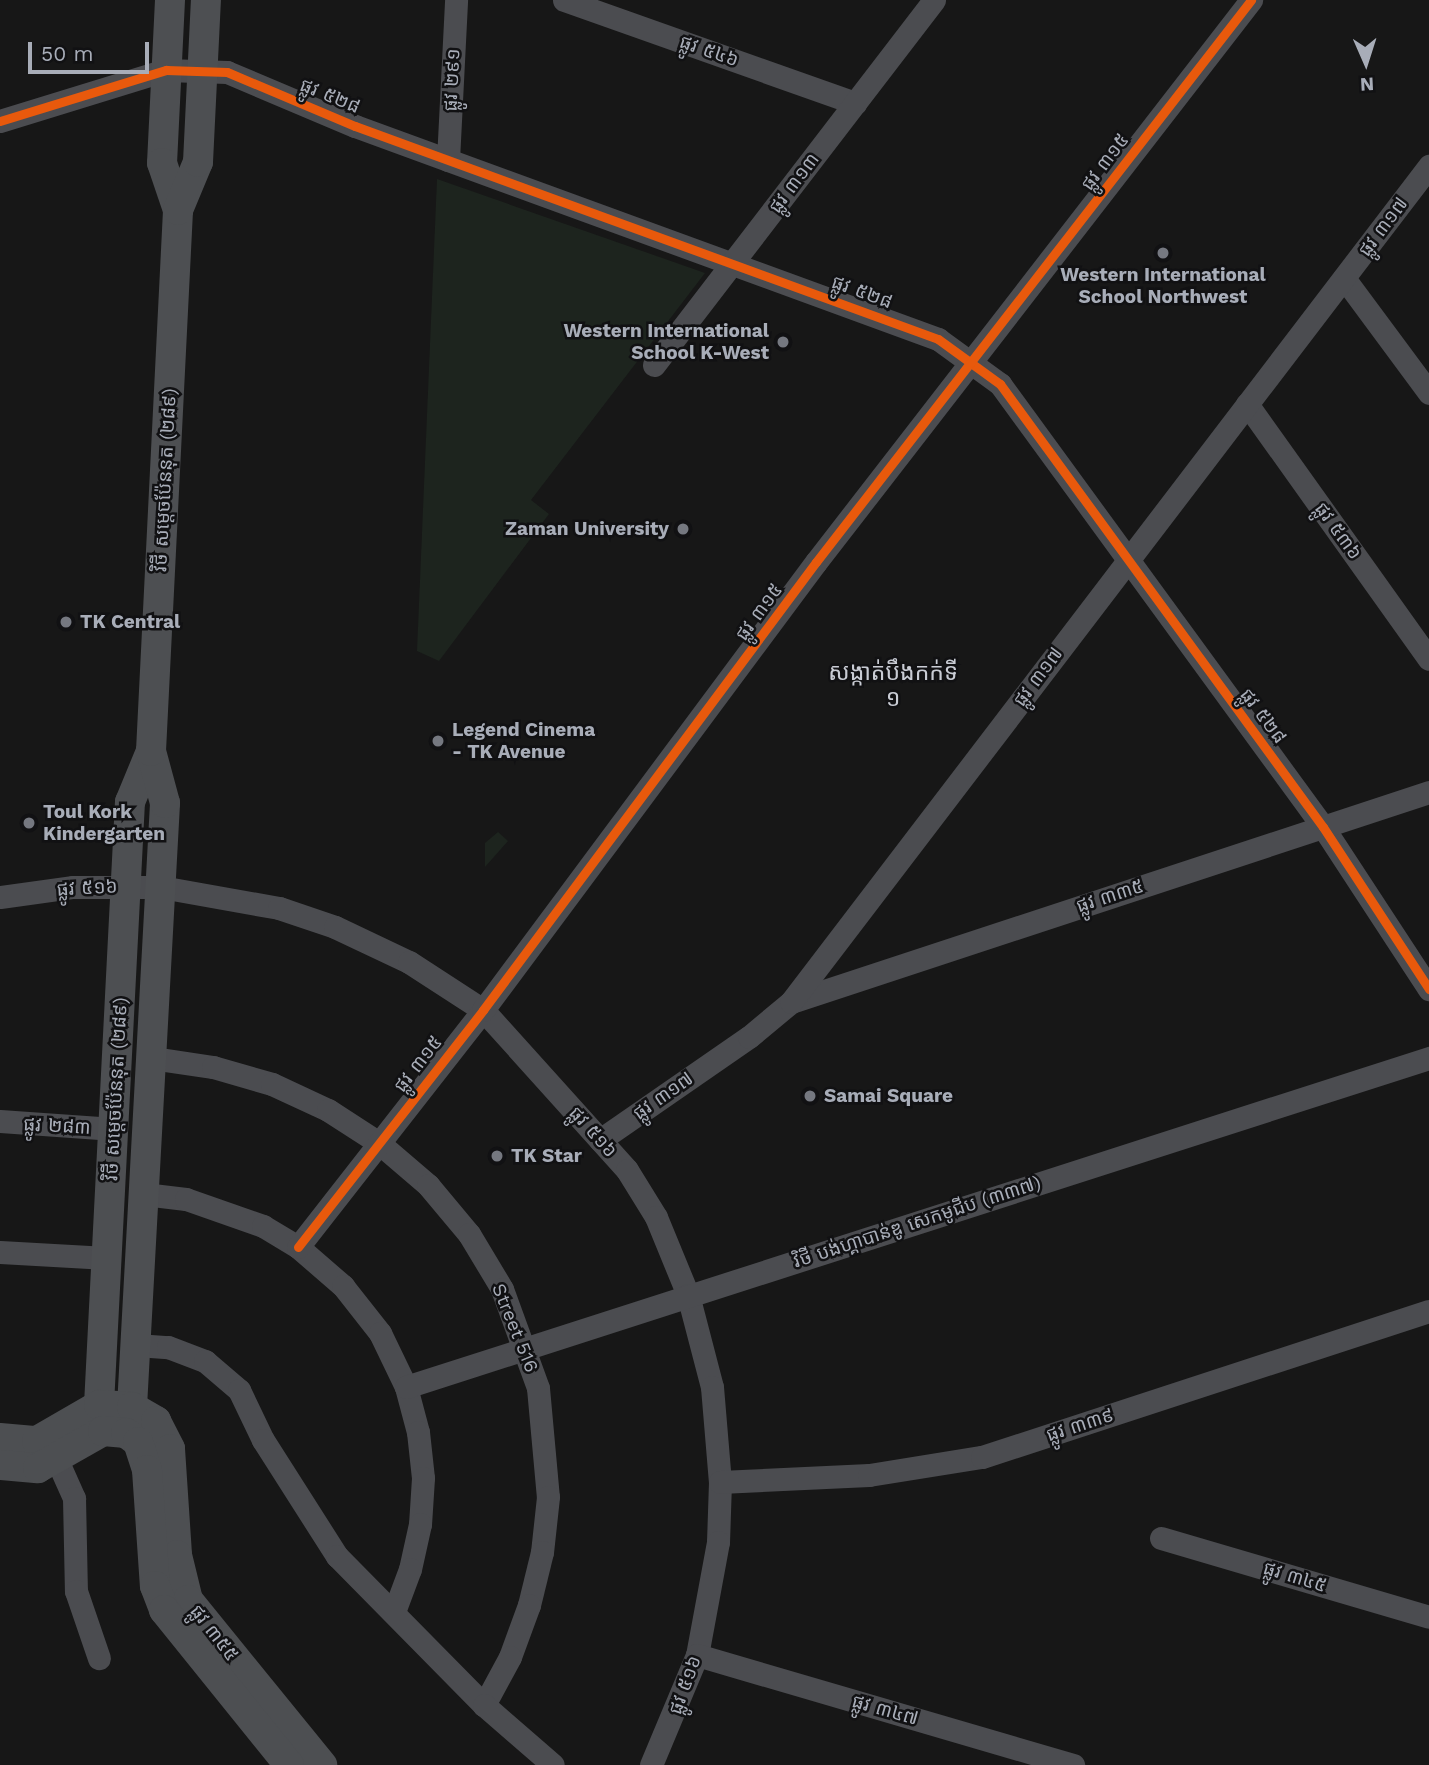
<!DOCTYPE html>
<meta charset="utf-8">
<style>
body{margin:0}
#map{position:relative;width:1429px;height:1765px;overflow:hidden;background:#171717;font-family:"Work Sans","Noto Sans Khmer",sans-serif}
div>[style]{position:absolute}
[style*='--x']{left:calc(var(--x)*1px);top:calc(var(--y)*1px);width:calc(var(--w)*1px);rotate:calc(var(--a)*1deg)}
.green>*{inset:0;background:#1d241e}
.minor>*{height:23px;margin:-11.5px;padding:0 11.5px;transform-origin:11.5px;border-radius:11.5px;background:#4b4c50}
.major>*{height:30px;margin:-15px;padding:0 15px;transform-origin:15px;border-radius:15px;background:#4d4f52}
.cycleway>*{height:9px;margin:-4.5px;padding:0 4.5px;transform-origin:4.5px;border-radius:4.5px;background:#e8590c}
.dots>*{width:19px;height:19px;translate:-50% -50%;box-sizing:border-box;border:4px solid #111113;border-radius:50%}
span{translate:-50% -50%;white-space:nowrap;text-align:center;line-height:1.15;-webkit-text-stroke:5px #111113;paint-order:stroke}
.street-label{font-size:19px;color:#a8adb8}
.poi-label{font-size:19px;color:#a8adb8;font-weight:700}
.right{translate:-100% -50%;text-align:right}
.left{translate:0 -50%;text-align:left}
.quarter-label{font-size:23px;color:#c9ccd4}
.north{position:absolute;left:1331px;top:28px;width:70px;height:70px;-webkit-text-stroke:5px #111113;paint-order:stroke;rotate:177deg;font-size:19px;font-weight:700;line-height:28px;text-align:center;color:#a8adb8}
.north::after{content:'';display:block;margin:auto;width:24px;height:32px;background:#a8adb8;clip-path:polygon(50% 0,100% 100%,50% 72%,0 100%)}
.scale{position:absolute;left:28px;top:42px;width:121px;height:32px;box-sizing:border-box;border:4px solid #a8adb8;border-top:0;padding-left:9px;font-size:21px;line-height:24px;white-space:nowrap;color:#a8adb8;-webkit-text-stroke:5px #111113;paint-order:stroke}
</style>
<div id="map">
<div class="green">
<i style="clip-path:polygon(437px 179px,705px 273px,531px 500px,549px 514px,439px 661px,417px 651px)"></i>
<i style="clip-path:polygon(498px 832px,508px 841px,485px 867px,485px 843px)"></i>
</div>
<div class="minor">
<i style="--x:564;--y:0;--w:309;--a:19.5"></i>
<i style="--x:0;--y:121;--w:174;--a:-17.1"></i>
<i style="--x:166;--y:70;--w:61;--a:1.9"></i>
<i style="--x:227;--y:72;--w:139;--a:22.9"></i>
<i style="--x:355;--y:126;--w:621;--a:20.07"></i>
<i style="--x:938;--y:339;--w:77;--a:36"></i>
<i style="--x:1000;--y:384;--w:548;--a:53.9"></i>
<i style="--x:1323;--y:827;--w:194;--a:56.8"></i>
<i style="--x:448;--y:160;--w:160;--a:-87.1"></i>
<i style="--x:1344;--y:278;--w:143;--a:53.5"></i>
<i style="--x:654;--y:365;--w:460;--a:-52.5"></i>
<i style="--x:1247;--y:404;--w:313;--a:54.5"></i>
<i style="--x:0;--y:897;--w:74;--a:-7.8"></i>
<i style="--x:73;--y:887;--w:88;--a:0"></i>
<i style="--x:161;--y:887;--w:120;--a:10.1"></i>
<i style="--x:279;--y:908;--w:59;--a:18.7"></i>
<i style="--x:335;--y:927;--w:82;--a:25.3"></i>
<i style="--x:409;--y:962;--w:88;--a:33"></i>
<i style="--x:483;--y:1010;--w:215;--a:48"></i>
<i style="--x:627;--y:1170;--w:55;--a:58.3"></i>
<i style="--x:656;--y:1217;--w:84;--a:67.7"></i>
<i style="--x:688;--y:1295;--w:95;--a:75.4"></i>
<i style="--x:712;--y:1387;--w:95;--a:85.2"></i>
<i style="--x:720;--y:1482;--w:60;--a:91.9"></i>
<i style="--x:718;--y:1542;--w:115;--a:100.5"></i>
<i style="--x:697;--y:1655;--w:119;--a:112.7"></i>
<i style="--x:791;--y:1002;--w:672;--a:-18.22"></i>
<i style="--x:152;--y:1058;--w:62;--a:8.4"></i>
<i style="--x:213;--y:1067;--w:61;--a:16.1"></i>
<i style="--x:272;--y:1084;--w:62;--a:24.9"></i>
<i style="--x:328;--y:1110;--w:61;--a:32.9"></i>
<i style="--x:379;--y:1143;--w:65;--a:40.6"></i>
<i style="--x:428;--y:1185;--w:64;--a:50.1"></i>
<i style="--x:469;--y:1234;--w:64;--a:59"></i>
<i style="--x:502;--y:1289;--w:105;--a:70"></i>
<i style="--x:538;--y:1388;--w:109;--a:84.8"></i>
<i style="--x:548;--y:1497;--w:55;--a:96.2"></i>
<i style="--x:542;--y:1552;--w:55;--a:103.8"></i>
<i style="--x:529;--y:1605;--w:55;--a:110.1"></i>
<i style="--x:510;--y:1657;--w:55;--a:118.4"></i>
<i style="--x:0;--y:1121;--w:114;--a:4"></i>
<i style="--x:600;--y:1140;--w:181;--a:-34.7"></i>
<i style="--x:749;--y:1037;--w:55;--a:-39.8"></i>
<i style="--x:791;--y:1002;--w:1052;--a:-52.65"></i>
<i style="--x:144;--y:1194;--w:42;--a:6.8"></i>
<i style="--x:186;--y:1199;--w:82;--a:19.3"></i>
<i style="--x:263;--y:1226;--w:41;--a:31"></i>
<i style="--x:298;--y:1247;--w:60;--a:40.9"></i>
<i style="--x:343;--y:1286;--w:60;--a:51.8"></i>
<i style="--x:380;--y:1333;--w:60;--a:64.3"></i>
<i style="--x:406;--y:1387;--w:47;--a:75.1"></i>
<i style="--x:418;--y:1432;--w:46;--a:83.8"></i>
<i style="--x:423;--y:1478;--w:46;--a:93.7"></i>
<i style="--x:420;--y:1524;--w:46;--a:102.5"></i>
<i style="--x:410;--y:1569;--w:46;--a:110.4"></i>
<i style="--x:298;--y:1247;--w:301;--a:-52"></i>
<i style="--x:483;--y:1010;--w:558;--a:-53.38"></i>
<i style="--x:816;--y:562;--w:711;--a:-52.26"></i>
<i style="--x:0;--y:1252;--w:107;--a:3.2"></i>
<i style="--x:136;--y:1345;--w:32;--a:4"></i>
<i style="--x:168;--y:1347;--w:40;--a:21"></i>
<i style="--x:205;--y:1361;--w:45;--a:40.5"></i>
<i style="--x:239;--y:1390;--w:55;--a:64.4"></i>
<i style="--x:263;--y:1440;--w:138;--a:57.5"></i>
<i style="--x:337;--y:1556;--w:209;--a:45.4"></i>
<i style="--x:484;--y:1705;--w:91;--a:41"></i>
<i style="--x:406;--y:1387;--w:1075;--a:-17.83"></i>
<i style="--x:57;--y:1460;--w:42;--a:65.9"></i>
<i style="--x:74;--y:1498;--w:93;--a:88.8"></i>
<i style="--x:76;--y:1591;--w:71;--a:71.1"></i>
<i style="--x:720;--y:1482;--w:149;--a:-2.7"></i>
<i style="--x:869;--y:1475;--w:114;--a:-9.1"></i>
<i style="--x:982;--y:1457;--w:470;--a:-18.1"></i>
<i style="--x:1161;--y:1538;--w:279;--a:16.4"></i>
<i style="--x:697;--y:1655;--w:392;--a:16.3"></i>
</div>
<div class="major">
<i style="--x:170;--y:0;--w:163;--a:92.8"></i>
<i style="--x:162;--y:163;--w:50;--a:71.2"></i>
<i style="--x:103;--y:1431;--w:26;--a:-99"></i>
<i style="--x:99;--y:1405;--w:604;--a:-87.06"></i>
<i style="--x:130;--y:802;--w:55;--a:-67.6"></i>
<i style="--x:126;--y:1433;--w:27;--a:-77"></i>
<i style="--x:132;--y:1407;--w:605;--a:-86.87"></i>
<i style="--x:165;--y:803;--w:54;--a:-105.1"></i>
<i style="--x:151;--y:751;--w:542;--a:-87.14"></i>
<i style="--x:178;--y:210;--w:52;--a:-67.4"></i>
<i style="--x:198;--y:162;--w:162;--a:-87.2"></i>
<i style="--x:0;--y:1438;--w:37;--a:5"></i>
<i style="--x:37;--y:1441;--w:72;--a:-30.1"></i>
<i style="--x:99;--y:1405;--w:33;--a:3"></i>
<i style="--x:132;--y:1407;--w:28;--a:30"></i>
<i style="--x:156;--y:1421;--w:31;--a:63"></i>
<i style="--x:170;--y:1449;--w:106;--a:86.2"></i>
<i style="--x:177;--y:1555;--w:46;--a:76.3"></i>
<i style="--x:188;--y:1600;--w:213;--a:50.9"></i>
<i style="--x:0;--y:1465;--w:38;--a:5"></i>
<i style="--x:38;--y:1468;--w:75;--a:-29.6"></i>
<i style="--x:103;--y:1431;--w:23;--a:5"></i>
<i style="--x:126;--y:1433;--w:15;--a:37"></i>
<i style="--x:138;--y:1442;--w:29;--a:72"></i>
<i style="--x:147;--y:1470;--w:116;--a:86.1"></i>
<i style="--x:155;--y:1586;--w:26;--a:69"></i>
<i style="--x:164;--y:1610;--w:199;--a:51.1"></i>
</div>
<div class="cycleway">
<i style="--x:0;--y:121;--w:174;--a:-17.1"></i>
<i style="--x:166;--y:70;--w:61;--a:1.9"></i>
<i style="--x:227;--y:72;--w:139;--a:22.9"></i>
<i style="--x:355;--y:126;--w:621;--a:20.07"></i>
<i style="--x:938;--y:339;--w:77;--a:36"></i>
<i style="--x:1000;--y:384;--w:548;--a:53.9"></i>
<i style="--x:1323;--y:827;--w:194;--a:56.8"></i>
<i style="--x:298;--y:1247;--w:301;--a:-52"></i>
<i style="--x:483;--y:1010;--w:558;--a:-53.38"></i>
<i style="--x:816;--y:562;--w:711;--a:-52.26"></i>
</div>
<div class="dots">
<i style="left:1163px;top:253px;background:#757880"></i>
<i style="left:783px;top:342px;background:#757880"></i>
<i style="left:683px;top:529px;background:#757880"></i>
<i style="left:66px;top:622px;background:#757880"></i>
<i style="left:438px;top:741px;background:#757880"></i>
<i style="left:29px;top:823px;background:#757880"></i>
<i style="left:810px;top:1096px;background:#757880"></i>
<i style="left:497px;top:1156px;background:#757880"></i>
</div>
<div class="street-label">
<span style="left:709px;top:51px;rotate:19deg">ផ្លូវ ៥៤៦</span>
<span style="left:452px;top:80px;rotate:-87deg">ផ្លូវ ២៩១</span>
<span style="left:330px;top:96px;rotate:22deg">ផ្លូវ ៥២៨</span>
<span style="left:1105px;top:162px;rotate:-53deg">ផ្លូវ ៣១៥</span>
<span style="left:794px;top:183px;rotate:-53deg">ផ្លូវ ៣១៣</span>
<span style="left:1383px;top:227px;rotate:-53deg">ផ្លូវ ៣១៧</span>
<span style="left:862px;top:292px;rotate:20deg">ផ្លូវ ៥២៨</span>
<span style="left:165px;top:480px;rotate:-87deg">វិថី សម្តេចប៉ែននុត (២៨៩)</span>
<span style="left:1338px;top:531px;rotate:54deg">ផ្លូវ ៥៣៦</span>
<span style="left:759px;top:612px;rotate:-54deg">ផ្លូវ ៣១៥</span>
<span style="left:1038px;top:677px;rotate:-53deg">ផ្លូវ ៣១៧</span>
<span style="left:1263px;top:716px;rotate:53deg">ផ្លូវ ៥២៨</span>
<span style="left:87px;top:888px;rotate:-3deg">ផ្លូវ ៥១៦</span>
<span style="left:1110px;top:896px;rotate:-18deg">ផ្លូវ ៣៣៥</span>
<span style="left:418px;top:1064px;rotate:-52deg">ផ្លូវ ៣១៥</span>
<span style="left:116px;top:1089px;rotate:-87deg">វិថី សម្តេចប៉ែននុត (២៨៩)</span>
<span style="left:663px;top:1096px;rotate:-35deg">ផ្លូវ ៣១៧</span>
<span style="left:57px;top:1126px;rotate:3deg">ផ្លូវ ២៨៣</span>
<span style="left:593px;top:1132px;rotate:48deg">ផ្លូវ ៥១៦</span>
<span style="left:917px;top:1222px;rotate:-18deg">វិថី បង់ហ្គាបាន់ឌូ សេកមូជីប (៣៣៧)</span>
<span style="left:515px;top:1328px;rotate:68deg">Street 516</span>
<span style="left:1080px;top:1425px;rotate:-18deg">ផ្លូវ ៣៣៩</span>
<span style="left:1295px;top:1577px;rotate:17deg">ផ្លូវ ៣៤៥</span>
<span style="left:214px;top:1633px;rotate:52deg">ផ្លូវ ៣៥៥</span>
<span style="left:685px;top:1685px;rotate:-70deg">ផ្លូវ ៥១៦</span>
<span style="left:885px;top:1710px;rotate:16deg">ផ្លូវ ៣៤៧</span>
</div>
<div class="poi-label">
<span style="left:1163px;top:286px">Western International<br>School Northwest</span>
<span class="right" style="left:769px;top:342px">Western International<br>School K-West</span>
<span class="right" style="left:669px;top:529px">Zaman University</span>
<span class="left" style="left:80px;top:622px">TK Central</span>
<span class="left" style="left:452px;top:741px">Legend Cinema<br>- TK Avenue</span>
<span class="left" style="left:43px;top:823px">Toul Kork<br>Kindergarten</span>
<span class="left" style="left:824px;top:1096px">Samai Square</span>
<span class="left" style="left:511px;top:1156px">TK Star</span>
</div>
<div class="quarter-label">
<span style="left:893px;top:686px">សង្កាត់បឹងកក់ទី<br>១</span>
</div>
<div class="north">N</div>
<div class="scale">50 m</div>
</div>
